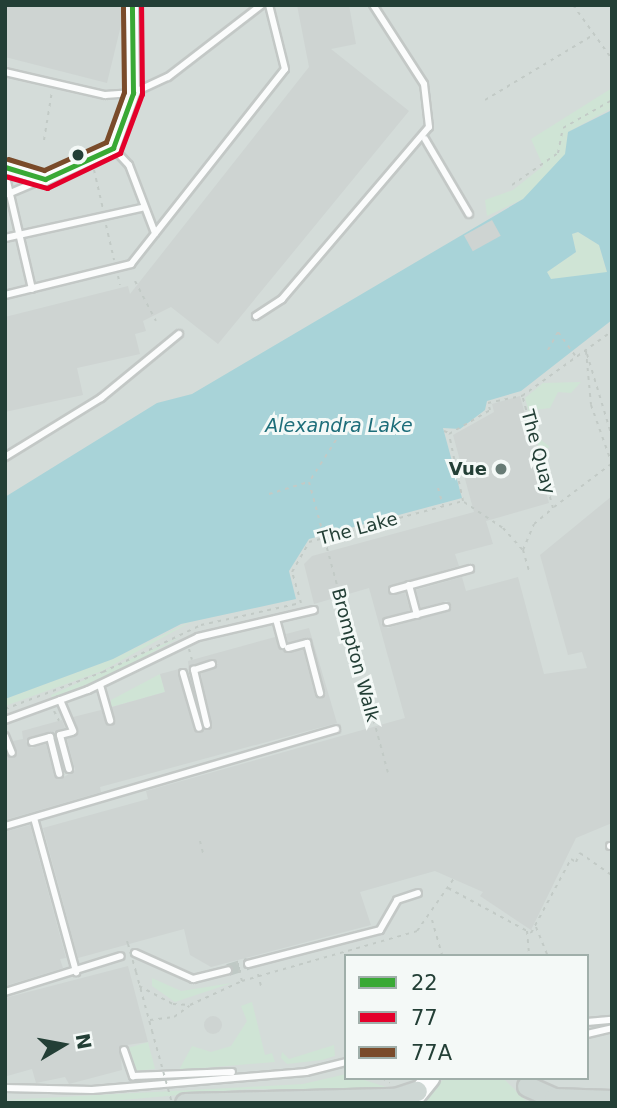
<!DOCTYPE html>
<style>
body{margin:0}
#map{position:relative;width:617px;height:1108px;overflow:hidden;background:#e6ebe9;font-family:"DejaVu Sans",sans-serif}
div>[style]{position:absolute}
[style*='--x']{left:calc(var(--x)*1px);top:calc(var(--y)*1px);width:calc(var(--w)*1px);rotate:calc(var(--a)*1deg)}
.built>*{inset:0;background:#d4dcd9}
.green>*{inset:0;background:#cfe4d5}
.water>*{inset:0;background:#a8d3d8}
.building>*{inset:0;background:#ced4d2;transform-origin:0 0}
.round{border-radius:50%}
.street-tunnel>*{height:12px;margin-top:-6px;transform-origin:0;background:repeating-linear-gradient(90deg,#bfc9c5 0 12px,transparent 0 18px)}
.path>*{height:2px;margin-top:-1px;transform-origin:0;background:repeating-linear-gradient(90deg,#c2cac6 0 3.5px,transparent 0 8.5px)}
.roads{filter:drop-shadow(2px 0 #c3c8c6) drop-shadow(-2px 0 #c3c8c6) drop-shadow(0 2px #c3c8c6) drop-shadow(0 -2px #c3c8c6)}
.lane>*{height:6px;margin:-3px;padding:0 3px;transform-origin:3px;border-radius:3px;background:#fbfcfc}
.street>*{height:12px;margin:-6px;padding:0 6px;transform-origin:6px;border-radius:6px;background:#fbfcfc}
.secondary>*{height:18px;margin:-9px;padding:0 9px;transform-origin:9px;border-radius:9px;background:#fbfcfc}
.primary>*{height:19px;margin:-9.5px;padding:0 9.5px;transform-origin:9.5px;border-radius:9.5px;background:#ced7d4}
.path-bridge>*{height:2px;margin-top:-1px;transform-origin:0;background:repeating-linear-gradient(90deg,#c2cac6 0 3.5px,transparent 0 8.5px)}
.bus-1>*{height:5px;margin:-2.5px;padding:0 2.5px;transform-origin:2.5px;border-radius:2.5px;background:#39a935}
.bus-2>*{height:5px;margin:-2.5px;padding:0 2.5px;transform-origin:2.5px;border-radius:2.5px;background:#e4002b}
.bus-3>*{height:5px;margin:-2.5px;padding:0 2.5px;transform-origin:2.5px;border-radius:2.5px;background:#7a4b2a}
.dots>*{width:19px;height:19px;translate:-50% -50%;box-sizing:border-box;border:4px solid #f4f9f7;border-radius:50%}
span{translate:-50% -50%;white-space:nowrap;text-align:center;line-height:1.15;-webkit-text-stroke:6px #f4f9f7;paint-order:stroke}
.street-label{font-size:18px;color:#233f36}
.poi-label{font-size:18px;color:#233f36;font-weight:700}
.right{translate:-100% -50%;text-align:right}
.water-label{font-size:19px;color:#1e6e7a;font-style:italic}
.frame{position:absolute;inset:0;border:7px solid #233f36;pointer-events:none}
.legend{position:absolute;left:344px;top:954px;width:245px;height:126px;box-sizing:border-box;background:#f4f9f7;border:2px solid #a0afaa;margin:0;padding:9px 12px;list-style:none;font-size:21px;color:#233f36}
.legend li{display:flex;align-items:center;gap:14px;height:35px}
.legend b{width:35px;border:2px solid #a0afaa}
.north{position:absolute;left:28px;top:1010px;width:70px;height:70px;-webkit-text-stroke:5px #f4f9f7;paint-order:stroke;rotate:80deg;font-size:19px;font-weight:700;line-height:28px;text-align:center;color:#233f36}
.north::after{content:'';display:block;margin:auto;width:24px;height:32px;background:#233f36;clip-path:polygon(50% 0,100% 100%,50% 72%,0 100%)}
</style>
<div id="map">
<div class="built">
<i style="clip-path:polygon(evenodd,5px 5px,612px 5px,612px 1103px,5px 1103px,5px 5px,346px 956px,587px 956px,587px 1078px,346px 1078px,346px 956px)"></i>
</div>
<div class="green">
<i style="clip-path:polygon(612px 88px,612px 108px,568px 132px,566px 154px,542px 182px,523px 199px,487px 216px,485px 200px,513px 190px,543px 166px,531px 139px)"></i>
<i style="clip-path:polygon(578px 232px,599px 245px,607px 273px,551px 279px,547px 272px,576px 252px,572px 234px)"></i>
<i style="clip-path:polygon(581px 382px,571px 393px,558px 392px,550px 408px,535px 410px,540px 439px,550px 447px,540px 452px,525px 398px,543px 383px)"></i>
<i style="clip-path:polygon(198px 618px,102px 671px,5px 706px,5px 699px,113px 659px)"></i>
<i style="clip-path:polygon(182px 636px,115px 673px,52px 698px,51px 695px)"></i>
<i style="clip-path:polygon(160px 674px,165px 692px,111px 707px,111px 700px)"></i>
<i style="clip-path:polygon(152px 978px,181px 991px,232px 983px,175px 1002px,152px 986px)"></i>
<i style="clip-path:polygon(252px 1002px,265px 1055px,272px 1053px,275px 1062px,179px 1070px,192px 1046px,211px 1052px,231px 1046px,247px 1021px,241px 1006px)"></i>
<i style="clip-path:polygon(148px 1042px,155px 1069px,135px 1071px,128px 1048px)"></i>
<i style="clip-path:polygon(334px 1045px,335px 1056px,322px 1060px,287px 1064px,281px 1058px,282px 1052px,289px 1059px)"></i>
<i style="clip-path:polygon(346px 1074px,392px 1089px,248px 1089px,88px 1103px,5px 1100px,303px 1084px)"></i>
<i style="clip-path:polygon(445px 1078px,503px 1078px,528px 1103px,419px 1103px)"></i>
</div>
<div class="water">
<i style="clip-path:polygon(evenodd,612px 110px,612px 320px,521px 391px,487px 401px,485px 410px,460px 429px,443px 428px,462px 498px,309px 539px,289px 571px,296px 599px,181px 624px,113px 659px,5px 699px,5px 497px,157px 403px,192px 394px,523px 199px,565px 154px,568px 132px,612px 110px,578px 232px,599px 245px,607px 272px,551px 279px,547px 272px,576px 252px,572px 234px,578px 232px)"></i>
</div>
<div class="building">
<i style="clip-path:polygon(5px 5px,119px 5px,123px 17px,107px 83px,5px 57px)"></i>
<i style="clip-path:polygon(297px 5px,349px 5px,356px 44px,331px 49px,409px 111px,218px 344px,171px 307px,143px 321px,146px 331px,135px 334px,140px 354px,77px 368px,83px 395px,5px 412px,5px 317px,128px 286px,130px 294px,309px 67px)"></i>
<i style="left:492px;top:220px;width:18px;height:32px;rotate:61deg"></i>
<i style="clip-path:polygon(520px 396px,549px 503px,486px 521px,493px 544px,455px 554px,459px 566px,389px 586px,391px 595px,405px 593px,410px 610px,381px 623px,388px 628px,451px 609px,447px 601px,421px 608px,416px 590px,462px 577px,466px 591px,518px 577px,544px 674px,587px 668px,582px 652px,568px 655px,540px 555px,612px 496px,612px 823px,576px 838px,531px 930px,480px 896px,483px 892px,435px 871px,360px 892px,371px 925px,211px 967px,190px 955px,184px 929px,78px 958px,43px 828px,148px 799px,146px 791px,405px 718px,369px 588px,314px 604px,304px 564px,312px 556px,474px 512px,453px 435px,494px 412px,492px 404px)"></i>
<i style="clip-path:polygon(309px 628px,337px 723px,100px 787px,101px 792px,5px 820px,5px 752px,16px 757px,13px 741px,23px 739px,22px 731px,62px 720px,65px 728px,26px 741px,31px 748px,46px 744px,54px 776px,61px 779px,75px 770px,67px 739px,78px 732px,73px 717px,101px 710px,112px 726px,112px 707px,165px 692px,160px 674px,179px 669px,194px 730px,210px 730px,201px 674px,218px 663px,210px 659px,189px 672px,188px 661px,275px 637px,286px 653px,303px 650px,315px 695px,323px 697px,311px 640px,288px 642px,286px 634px)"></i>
<i style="clip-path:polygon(30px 825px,66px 958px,60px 959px,63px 968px,5px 986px,5px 832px)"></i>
<i style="clip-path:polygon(128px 966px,148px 1042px,120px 1046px,122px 1070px,69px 1084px,65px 1077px,36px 1083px,32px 1069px,7px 1076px,5px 998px)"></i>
<i class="round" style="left:204px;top:1016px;width:18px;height:18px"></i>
</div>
<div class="street-tunnel">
<i style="--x:228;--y:970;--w:21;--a:-17"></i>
</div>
<div class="path">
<i style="--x:573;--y:5;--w:67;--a:54.2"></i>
<i style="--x:485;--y:100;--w:126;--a:-31"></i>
<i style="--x:44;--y:140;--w:50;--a:-80.7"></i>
<i style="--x:94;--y:170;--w:40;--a:77"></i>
<i style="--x:512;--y:185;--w:56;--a:-34.8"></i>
<i style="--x:558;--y:153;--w:25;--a:-79"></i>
<i style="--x:563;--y:128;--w:56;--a:-29.7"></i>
<i style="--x:106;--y:225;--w:36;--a:77"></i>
<i style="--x:118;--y:276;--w:9;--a:77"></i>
<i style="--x:135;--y:281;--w:45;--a:62.3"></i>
<i style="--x:548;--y:350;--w:21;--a:-61"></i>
<i style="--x:558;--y:332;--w:29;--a:54"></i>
<i style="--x:586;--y:351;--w:54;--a:84.7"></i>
<i style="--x:591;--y:405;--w:63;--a:70.4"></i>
<i style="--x:587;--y:354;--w:87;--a:73.2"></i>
<i style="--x:444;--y:431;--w:5;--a:22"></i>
<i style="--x:336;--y:440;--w:50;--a:122.7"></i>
<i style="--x:309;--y:482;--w:301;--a:74.8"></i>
<i style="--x:438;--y:488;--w:18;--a:74"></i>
<i style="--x:269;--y:494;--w:41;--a:-17.1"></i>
<i style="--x:464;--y:502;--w:47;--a:33.7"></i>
<i style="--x:503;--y:528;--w:30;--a:48"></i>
<i style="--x:523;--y:550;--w:25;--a:74"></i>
<i style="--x:554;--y:507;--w:71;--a:-37"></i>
<i style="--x:523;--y:550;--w:28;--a:-67"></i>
<i style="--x:534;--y:524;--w:25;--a:-40"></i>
<i style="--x:553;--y:508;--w:114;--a:-105.3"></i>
<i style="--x:189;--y:649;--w:11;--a:75"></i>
<i style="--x:5;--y:709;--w:105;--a:-20.7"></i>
<i style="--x:103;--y:672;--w:109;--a:-25.6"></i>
<i style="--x:201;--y:625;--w:102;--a:-12.4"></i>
<i style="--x:301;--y:603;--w:32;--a:-106"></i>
<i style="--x:292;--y:572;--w:34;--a:-60"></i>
<i style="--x:309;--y:542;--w:159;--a:-14.9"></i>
<i style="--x:463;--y:501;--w:68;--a:-101.8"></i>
<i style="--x:449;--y:434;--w:48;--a:-30.3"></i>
<i style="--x:490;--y:410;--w:7;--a:-106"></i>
<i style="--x:488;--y:403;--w:35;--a:-12"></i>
<i style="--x:522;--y:396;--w:111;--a:-35.8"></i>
<i style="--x:54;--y:711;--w:11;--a:63"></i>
<i style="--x:200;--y:841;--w:12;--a:76"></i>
<i style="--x:448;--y:888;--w:94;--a:28.5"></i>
<i style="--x:531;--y:933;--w:84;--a:-61.6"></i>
<i style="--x:571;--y:859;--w:6;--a:31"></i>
<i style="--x:576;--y:862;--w:10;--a:-66"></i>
<i style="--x:580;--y:853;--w:39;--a:35"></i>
<i style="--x:432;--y:920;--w:37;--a:74"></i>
<i style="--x:536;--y:927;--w:31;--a:68"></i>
<i style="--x:527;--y:931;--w:25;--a:85"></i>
<i style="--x:127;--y:941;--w:3;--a:72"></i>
<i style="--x:136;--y:972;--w:61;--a:74.8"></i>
<i style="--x:258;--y:974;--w:12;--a:76"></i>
<i style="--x:242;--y:981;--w:182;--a:-15.9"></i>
<i style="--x:417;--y:931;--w:66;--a:-54.9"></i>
<i style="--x:139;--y:986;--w:38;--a:28"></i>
<i style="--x:173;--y:1004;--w:17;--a:3"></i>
<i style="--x:190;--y:1005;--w:57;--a:-24.8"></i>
<i style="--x:242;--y:981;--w:22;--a:-106"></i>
<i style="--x:150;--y:1020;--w:24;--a:-7"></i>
<i style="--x:174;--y:1017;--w:19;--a:-36"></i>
<i style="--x:382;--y:1078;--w:9;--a:32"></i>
</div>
<div class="roads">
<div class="lane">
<i style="--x:5;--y:72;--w:103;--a:13"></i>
<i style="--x:105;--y:95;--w:28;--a:-4"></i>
<i style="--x:133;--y:93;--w:38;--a:-25"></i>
<i style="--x:168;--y:77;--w:118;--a:-37.7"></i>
<i style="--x:425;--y:139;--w:87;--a:59.6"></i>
<i style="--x:113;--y:148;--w:23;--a:47"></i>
<i style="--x:129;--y:165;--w:73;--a:69.1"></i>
<i style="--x:5;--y:173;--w:119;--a:76.9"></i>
<i style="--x:8;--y:194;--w:34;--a:-23"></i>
<i style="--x:5;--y:238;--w:140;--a:-12.4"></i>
<i style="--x:5;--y:295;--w:130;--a:-13.8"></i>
<i style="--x:131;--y:264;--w:248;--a:-51.7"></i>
<i style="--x:285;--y:69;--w:66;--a:-104"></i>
<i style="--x:256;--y:316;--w:31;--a:-33"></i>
<i style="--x:282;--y:299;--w:226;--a:-49.5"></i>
<i style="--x:429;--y:127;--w:43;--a:-96.6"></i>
<i style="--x:424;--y:84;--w:94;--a:-122.8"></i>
<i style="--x:5;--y:457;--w:113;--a:-31.6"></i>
<i style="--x:101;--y:398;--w:101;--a:-39.4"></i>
<i style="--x:409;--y:585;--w:31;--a:75"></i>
<i style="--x:393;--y:590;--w:80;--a:-15.3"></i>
<i style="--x:276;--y:619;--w:27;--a:75"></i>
<i style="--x:387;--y:622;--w:61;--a:-14.3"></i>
<i style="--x:288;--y:648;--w:20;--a:-15"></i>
<i style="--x:307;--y:643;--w:52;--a:75.4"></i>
<i style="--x:183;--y:673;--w:57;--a:73.8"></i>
<i style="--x:100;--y:685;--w:37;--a:74"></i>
<i style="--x:60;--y:700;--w:34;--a:67"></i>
<i style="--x:5;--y:720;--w:88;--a:-19.9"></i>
<i style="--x:88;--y:690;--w:122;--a:-25.7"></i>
<i style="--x:198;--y:637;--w:119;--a:-13.1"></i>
<i style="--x:207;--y:725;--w:57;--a:-103.3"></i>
<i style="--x:194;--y:670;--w:19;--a:-18"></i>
<i style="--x:5;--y:736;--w:18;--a:68"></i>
<i style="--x:32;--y:742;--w:19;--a:-16"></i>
<i style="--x:50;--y:737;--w:38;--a:76"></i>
<i style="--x:69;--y:769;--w:35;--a:-105"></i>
<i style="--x:60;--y:735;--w:12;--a:-14"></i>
<i style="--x:34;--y:818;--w:160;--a:74.7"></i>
<i style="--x:5;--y:826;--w:345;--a:-16.3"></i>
<i style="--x:610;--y:846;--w:2;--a:0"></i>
<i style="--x:135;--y:953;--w:64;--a:24.1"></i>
<i style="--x:193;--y:979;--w:36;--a:-14"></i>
<i style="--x:248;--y:964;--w:136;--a:-14.4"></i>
<i style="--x:380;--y:930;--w:34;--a:-60"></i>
<i style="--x:397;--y:900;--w:22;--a:-18"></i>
<i style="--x:5;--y:992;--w:121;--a:-17.2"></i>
<i style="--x:587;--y:1022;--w:25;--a:-5"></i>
<i style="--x:587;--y:1034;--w:26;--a:-13"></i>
<i style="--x:124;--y:1050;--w:28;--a:71"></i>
<i style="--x:133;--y:1076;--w:99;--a:-2.3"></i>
<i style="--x:5;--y:1088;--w:87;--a:1.3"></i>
<i style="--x:92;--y:1090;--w:215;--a:-4.8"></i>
<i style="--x:306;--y:1072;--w:41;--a:-14"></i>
</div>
<div class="street">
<i style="--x:5;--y:167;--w:42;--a:16.7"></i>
<i style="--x:45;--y:179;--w:75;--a:-24.5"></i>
<i style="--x:113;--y:148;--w:59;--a:-70"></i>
<i style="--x:133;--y:93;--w:88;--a:-90.7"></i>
</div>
<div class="secondary">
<i style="--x:410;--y:1103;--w:32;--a:-51"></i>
</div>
<div class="primary">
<i style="--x:527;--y:1086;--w:30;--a:24"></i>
<i style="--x:554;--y:1098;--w:58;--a:2"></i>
<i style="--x:185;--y:1103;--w:210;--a:-1.4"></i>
<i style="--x:395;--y:1098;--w:23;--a:-18"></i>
</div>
</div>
<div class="path-bridge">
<i style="--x:128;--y:944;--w:29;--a:74"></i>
<i style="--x:152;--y:1031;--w:75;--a:74.5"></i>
</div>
<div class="bus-1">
<i style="--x:5;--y:167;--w:42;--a:16.7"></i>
<i style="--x:45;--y:179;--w:75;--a:-24.5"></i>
<i style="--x:113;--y:148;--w:59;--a:-70"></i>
<i style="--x:133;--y:93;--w:88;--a:-90.7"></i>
</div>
<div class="bus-2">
<i style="--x:5;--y:176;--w:44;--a:15.9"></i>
<i style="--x:47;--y:188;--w:81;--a:-25.6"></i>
<i style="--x:120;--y:153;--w:63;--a:-69.6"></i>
<i style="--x:142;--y:94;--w:89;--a:-90.6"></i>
</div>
<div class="bus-3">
<i style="--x:8;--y:159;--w:38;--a:17"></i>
<i style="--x:44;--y:170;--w:68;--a:-24.3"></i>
<i style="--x:106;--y:142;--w:53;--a:-70.2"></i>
<i style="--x:124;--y:92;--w:87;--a:-90.7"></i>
</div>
<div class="dots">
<i style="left:78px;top:155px;background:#233f36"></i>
<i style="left:501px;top:469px;background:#677b75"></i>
</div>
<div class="street-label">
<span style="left:538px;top:452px;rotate:75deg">The Quay</span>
<span style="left:358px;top:529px;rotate:-15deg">The Lake</span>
<span style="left:355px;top:655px;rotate:75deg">Brompton Walk</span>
</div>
<div class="poi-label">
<span class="right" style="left:487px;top:469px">Vue</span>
</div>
<div class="water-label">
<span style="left:339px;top:426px">Alexandra Lake</span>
</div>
<div class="frame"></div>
<ul class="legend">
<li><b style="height:9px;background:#39a935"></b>22</li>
<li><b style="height:9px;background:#e4002b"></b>77</li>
<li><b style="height:9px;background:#7a4b2a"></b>77A</li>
</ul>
<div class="north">N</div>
</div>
